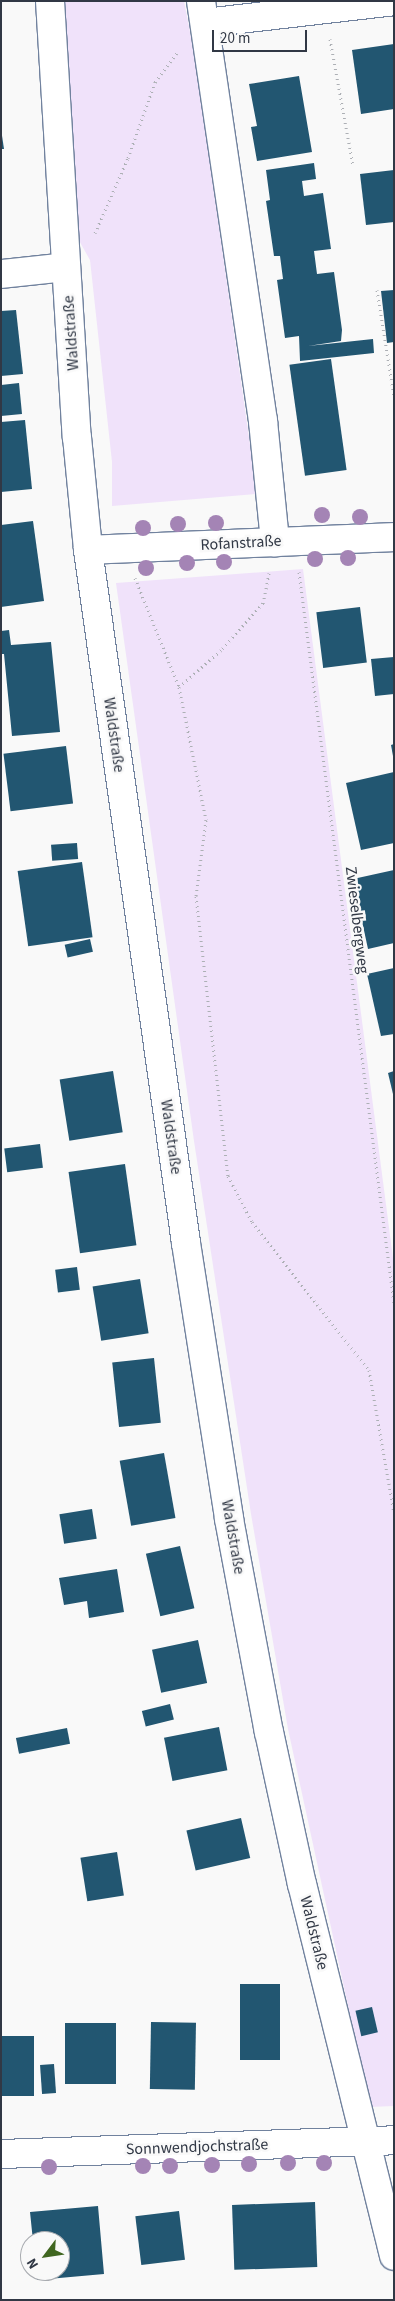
<!DOCTYPE html>
<meta charset="utf-8">
<style>
body{margin:0}
#map{position:relative;width:395px;height:2301px;overflow:hidden;background:#f9f9f9;font-family:"Source Sans 3",sans-serif}
div>[style]{position:absolute}
[style*='--x']{left:calc(var(--x)*1px);top:calc(var(--y)*1px);width:calc(var(--w)*1px);rotate:calc(var(--a)*1deg)}
.green>*{inset:0;background:#f0e2fa}
.building>*{inset:0;background:#225671;transform-origin:0 0}
.path>*{height:3px;margin-top:-1.5px;transform-origin:0;background:repeating-linear-gradient(90deg,#adb0b5 0 1px,transparent 0 5px)}
.roads{filter:drop-shadow(1px 0 #71829e) drop-shadow(-1px 0 #71829e) drop-shadow(0 1px #71829e) drop-shadow(0 -1px #71829e)}
.street>*{height:28px;margin:-14px;padding:0 14px;transform-origin:14px;border-radius:14px;background:#fff}
.secondary>*{height:28px;margin:-14px;padding:0 14px;transform-origin:14px;border-radius:14px;background:#fff}
.trees>*{width:16px;height:16px;margin:-8px;border-radius:50%;background:#a484b5}
span{translate:-50% -50%;white-space:nowrap;text-align:center;line-height:1.15;-webkit-text-stroke:5px #f9f9f9;paint-order:stroke}
.street-label{font-size:16px;color:#313845}
.frame{position:absolute;inset:0;border:2px solid #313845;pointer-events:none}
.north{position:absolute;left:20px;top:2231px;width:50px;height:50px;box-sizing:border-box;background:#f9f9f9;border:1px solid #a9acb1;border-radius:50%;rotate:239deg;font-size:14px;font-weight:700;line-height:20px;text-align:center;color:#313845}
.north::after{content:'';display:block;margin:auto;width:18px;height:22px;background:#406620;clip-path:polygon(50% 0,100% 100%,50% 72%,0 100%)}
.scale{position:absolute;left:212px;top:30px;width:95px;height:22px;box-sizing:border-box;border:2px solid #313845;border-top:0;padding-left:6px;font-size:15px;line-height:18px;white-space:nowrap;color:#313845;-webkit-text-stroke:4px #f9f9f9;paint-order:stroke}
</style>
<div id="map">
<div class="green">
<i style="clip-path:polygon(64px 1px,184px 1px,195px 58px,257px 494px,112px 506px,112px 462px,90px 260px,77px 237px)"></i>
<i style="clip-path:polygon(303px 569px,394px 1266px,394px 2106px,370px 2107px,288px 1729px,251px 1514px,194px 1141px,116px 583px)"></i>
</div>
<div class="building">
<i style="clip-path:polygon(394px 44px,394px 109px,361px 114px,352px 50px)"></i>
<i style="clip-path:polygon(299px 76px,312px 152px,257px 161px,251px 127px,257px 126px,249px 84px)"></i>
<i style="clip-path:polygon(1px 129px,4px 149px,1px 149px)"></i>
<i style="clip-path:polygon(314px 163px,316px 179px,302px 181px,304px 196px,323px 193px,331px 249px,314px 251px,317px 274px,334px 272px,342px 330px,341px 341px,308px 346px,373px 339px,374px 353px,300px 361px,299px 336px,285px 338px,277px 280px,283px 279px,280px 256px,274px 256px,266px 201px,270px 200px,266px 170px)"></i>
<i style="clip-path:polygon(394px 170px,394px 222px,366px 225px,360px 174px)"></i>
<i style="clip-path:polygon(394px 290px,394px 342px,387px 343px,381px 291px)"></i>
<i style="clip-path:polygon(16px 310px,23px 374px,1px 376px,1px 311px)"></i>
<i style="left:331px;top:359px;width:112px;height:42px;rotate:82deg"></i>
<i style="clip-path:polygon(19px 383px,22px 414px,1px 416px,1px 385px)"></i>
<i style="clip-path:polygon(25px 420px,32px 489px,1px 492px,1px 422px)"></i>
<i style="clip-path:polygon(33px 521px,44px 601px,1px 607px,1px 525px)"></i>
<i style="left:360px;top:607px;width:56px;height:44px;rotate:83deg"></i>
<i style="clip-path:polygon(9px 630px,11px 645px,51px 642px,60px 732px,12px 736px,4px 654px,1px 654px,1px 631px)"></i>
<i style="clip-path:polygon(394px 657px,394px 694px,375px 696px,371px 659px)"></i>
<i style="clip-path:polygon(394px 744px,394px 756px,393px 756px,391px 745px)"></i>
<i style="left:66px;top:746px;width:58px;height:63px;rotate:83deg"></i>
<i style="clip-path:polygon(394px 772px,394px 843px,361px 850px,346px 783px)"></i>
<i style="left:77px;top:843px;width:16px;height:26px;rotate:86deg"></i>
<i style="left:82px;top:862px;width:76px;height:65px;rotate:82deg"></i>
<i style="clip-path:polygon(394px 870px,394px 943px,368px 949px,353px 879px)"></i>
<i style="left:90px;top:939px;width:13px;height:26px;rotate:77deg"></i>
<i style="clip-path:polygon(394px 968px,394px 1034px,381px 1036px,367px 974px)"></i>
<i style="left:113px;top:1071px;width:62px;height:54px;rotate:81deg"></i>
<i style="clip-path:polygon(394px 1071px,394px 1093px,393px 1094px,388px 1073px)"></i>
<i style="left:40px;top:1144px;width:24px;height:36px;rotate:83deg"></i>
<i style="left:125px;top:1164px;width:82px;height:57px;rotate:82deg"></i>
<i style="left:77px;top:1267px;width:23px;height:22px;rotate:83deg"></i>
<i style="left:140px;top:1279px;width:55px;height:48px;rotate:81deg"></i>
<i style="left:154px;top:1358px;width:65px;height:42px;rotate:84deg"></i>
<i style="left:164px;top:1453px;width:66px;height:45px;rotate:80deg"></i>
<i style="left:92px;top:1509px;width:30px;height:33px;rotate:81deg"></i>
<i style="left:180px;top:1546px;width:64px;height:35px;rotate:77deg"></i>
<i style="clip-path:polygon(117px 1569px,124px 1612px,89px 1618px,87px 1601px,64px 1605px,59px 1578px)"></i>
<i style="left:198px;top:1640px;width:44px;height:47px;rotate:78deg"></i>
<i style="left:170px;top:1704px;width:16px;height:29px;rotate:76deg"></i>
<i style="left:219px;top:1727px;width:44px;height:56px;rotate:79deg"></i>
<i style="left:67px;top:1728px;width:16px;height:52px;rotate:79deg"></i>
<i style="left:241px;top:1818px;width:41px;height:56px;rotate:77deg"></i>
<i style="left:117px;top:1852px;width:44px;height:37px;rotate:81deg"></i>
<i style="left:240px;top:1984px;width:40px;height:76px"></i>
<i style="left:372px;top:2007px;width:26px;height:17px;rotate:77deg"></i>
<i style="left:151px;top:2022px;width:45px;height:67px;rotate:1deg"></i>
<i style="left:65px;top:2023px;width:51px;height:61px"></i>
<i style="left:1px;top:2036px;width:33px;height:60px"></i>
<i style="left:54px;top:2064px;width:29px;height:14px;rotate:86deg"></i>
<i style="left:315px;top:2202px;width:65px;height:83px;rotate:88deg"></i>
<i style="clip-path:polygon(98px 2206px,104px 2274px,37px 2280px,36px 2271px,60px 2271px,60px 2241px,33px 2241px,30px 2212px)"></i>
<i style="left:179px;top:2211px;width:49px;height:44px;rotate:83deg"></i>
</div>
<div class="path">
<i style="--x:330;--y:39;--w:129;--a:79.7"></i>
<i style="--x:95;--y:233;--w:82;--a:-66.3"></i>
<i style="--x:128;--y:158;--w:81;--a:-70.4"></i>
<i style="--x:155;--y:82;--w:38;--a:-53"></i>
<i style="--x:377;--y:290;--w:107;--a:80.9"></i>
<i style="--x:299;--y:572;--w:737;--a:82.6"></i>
<i style="--x:269;--y:573;--w:31;--a:101"></i>
<i style="--x:263;--y:603;--w:63;--a:131.8"></i>
<i style="--x:221;--y:650;--w:56;--a:138.6"></i>
<i style="--x:179;--y:687;--w:136;--a:78.5"></i>
<i style="--x:206;--y:820;--w:77;--a:97.5"></i>
<i style="--x:196;--y:896;--w:282;--a:83.5"></i>
<i style="--x:228;--y:1176;--w:52;--a:62.4"></i>
<i style="--x:252;--y:1222;--w:189;--a:51.7"></i>
<i style="--x:369;--y:1370;--w:145;--a:80.1"></i>
<i style="--x:135;--y:578;--w:118;--a:68"></i>
</div>
<div class="roads">
<div class="street">
<i style="--x:201;--y:1;--w:425;--a:81.6"></i>
<i style="--x:263;--y:421;--w:122;--a:84.3"></i>
<i style="--x:205;--y:23;--w:190;--a:-6.6"></i>
<i style="--x:1;--y:274;--w:65;--a:-6.1"></i>
<i style="--x:88;--y:550;--w:306;--a:-2.4"></i>
<i style="--x:1;--y:2154;--w:393;--a:-2"></i>
</div>
<div class="secondary">
<i style="--x:50;--y:1;--w:437;--a:86.5"></i>
<i style="--x:77;--y:437;--w:114;--a:84.4"></i>
<i style="--x:88;--y:550;--w:700;--a:81.95"></i>
<i style="--x:186;--y:1243;--w:279;--a:81.1"></i>
<i style="--x:229;--y:1519;--w:217;--a:79.4"></i>
<i style="--x:269;--y:1732;--w:156;--a:77.8"></i>
<i style="--x:302;--y:1884;--w:383;--a:76.1"></i>
</div>
</div>
<div class="trees">
<i style="left:322px;top:515px"></i>
<i style="left:360px;top:517px"></i>
<i style="left:216px;top:523px"></i>
<i style="left:178px;top:524px"></i>
<i style="left:143px;top:528px"></i>
<i style="left:348px;top:558px"></i>
<i style="left:315px;top:559px"></i>
<i style="left:224px;top:562px"></i>
<i style="left:187px;top:563px"></i>
<i style="left:146px;top:568px"></i>
<i style="left:288px;top:2163px"></i>
<i style="left:324px;top:2163px"></i>
<i style="left:249px;top:2164px"></i>
<i style="left:212px;top:2165px"></i>
<i style="left:143px;top:2166px"></i>
<i style="left:170px;top:2166px"></i>
<i style="left:49px;top:2167px"></i>
</div>
<div class="street-label">
<span style="left:71px;top:333px;rotate:-94deg">Waldstraße</span>
<span style="left:241px;top:543px;rotate:-3deg">Rofanstraße</span>
<span style="left:114px;top:735px;rotate:82deg">Waldstraße</span>
<span style="left:357px;top:920px;rotate:83deg">Zwieselbergweg</span>
<span style="left:171px;top:1137px;rotate:82deg">Waldstraße</span>
<span style="left:233px;top:1537px;rotate:80deg">Waldstraße</span>
<span style="left:314px;top:1933px;rotate:76deg">Waldstraße</span>
<span style="left:197px;top:2147px;rotate:-2deg">Sonnwendjochstraße</span>
</div>
<div class="frame"></div>
<div class="north">N</div>
<div class="scale">20 m</div>
</div>
